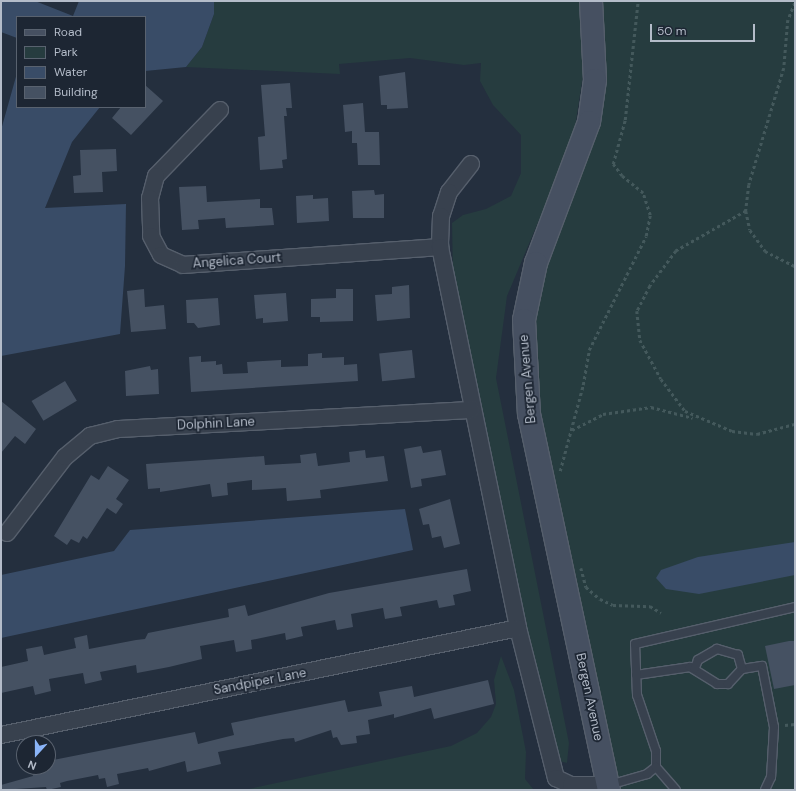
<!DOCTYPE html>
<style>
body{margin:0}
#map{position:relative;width:796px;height:791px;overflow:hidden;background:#242f3e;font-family:"DM Sans",sans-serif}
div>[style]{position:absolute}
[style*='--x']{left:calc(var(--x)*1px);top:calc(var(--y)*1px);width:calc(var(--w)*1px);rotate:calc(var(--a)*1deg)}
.green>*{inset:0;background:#263c3f}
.water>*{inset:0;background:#394c67}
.building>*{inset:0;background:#455162;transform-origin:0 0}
.path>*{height:2.5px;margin-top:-1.25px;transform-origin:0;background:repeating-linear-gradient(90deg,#44595c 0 3px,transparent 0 6px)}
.roads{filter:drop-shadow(1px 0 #565f6c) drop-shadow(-1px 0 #565f6c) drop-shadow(0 1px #565f6c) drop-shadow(0 -1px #565f6c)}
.service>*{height:8px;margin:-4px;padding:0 4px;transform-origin:4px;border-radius:4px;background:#38414e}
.minor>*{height:16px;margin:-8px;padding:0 8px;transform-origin:8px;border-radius:8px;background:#38414e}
.secondary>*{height:22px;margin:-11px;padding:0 11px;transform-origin:11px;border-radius:11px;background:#465061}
span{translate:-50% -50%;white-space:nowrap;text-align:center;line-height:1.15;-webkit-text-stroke:3.5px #1d2633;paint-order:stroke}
.street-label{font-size:13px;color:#b4bcc9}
.frame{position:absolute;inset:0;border:2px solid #b4bcc9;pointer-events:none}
.legend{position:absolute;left:16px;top:16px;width:130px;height:92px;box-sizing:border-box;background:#1d2633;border:1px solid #59626f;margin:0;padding:5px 7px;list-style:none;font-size:12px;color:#b4bcc9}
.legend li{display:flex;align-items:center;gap:8px;height:20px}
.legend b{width:20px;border:1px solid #59626f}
.north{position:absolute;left:16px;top:735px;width:40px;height:40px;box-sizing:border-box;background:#1d2633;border:1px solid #59626f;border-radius:50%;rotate:201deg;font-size:11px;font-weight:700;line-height:16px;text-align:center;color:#b4bcc9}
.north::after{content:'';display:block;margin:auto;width:14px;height:18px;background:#8ab4f8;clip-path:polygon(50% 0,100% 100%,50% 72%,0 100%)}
.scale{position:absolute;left:650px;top:24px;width:105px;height:18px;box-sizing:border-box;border:2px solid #b4bcc9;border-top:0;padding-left:5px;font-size:12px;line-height:14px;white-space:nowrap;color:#b4bcc9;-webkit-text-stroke:3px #1d2633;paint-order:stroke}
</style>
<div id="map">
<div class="green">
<i style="clip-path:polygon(214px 1px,587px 1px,587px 49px,573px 140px,563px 173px,539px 220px,507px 296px,496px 378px,569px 743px,567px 763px,555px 760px,453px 276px,452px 223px,463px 215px,486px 209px,511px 196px,521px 173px,521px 135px,493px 105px,480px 81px,481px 63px,464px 65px,410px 58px,339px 64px,340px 74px,186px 67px,202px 47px,214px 14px)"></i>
<i style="clip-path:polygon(591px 1px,795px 1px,795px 790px,609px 790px,529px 414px,524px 320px,589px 122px)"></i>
<i style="clip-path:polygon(501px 656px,514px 690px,526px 752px,525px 779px,534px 790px,244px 790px,451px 746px,477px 733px,491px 717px,496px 704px,494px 680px)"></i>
</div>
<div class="water">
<i style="clip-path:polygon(1px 1px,35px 1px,73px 16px,79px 1px,214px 1px,214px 14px,202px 47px,186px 67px,145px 71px,145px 17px,17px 17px,17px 38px,1px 32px)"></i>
<i style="clip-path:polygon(17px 73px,17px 107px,100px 107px,72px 142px,45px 208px,126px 204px,125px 266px,120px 334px,1px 356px,1px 130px)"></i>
<i style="clip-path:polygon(405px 509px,413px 550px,1px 638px,1px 575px,114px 551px,130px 530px)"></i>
<i style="clip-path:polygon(795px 542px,795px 575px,699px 594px,666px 589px,656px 578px,661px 570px,698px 557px)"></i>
</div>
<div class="building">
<i style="clip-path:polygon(405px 72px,408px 108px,387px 109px,387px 105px,381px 105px,379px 76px)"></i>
<i style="clip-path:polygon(290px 83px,292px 108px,286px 108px,287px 116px,284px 116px,287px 159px,282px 160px,283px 168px,260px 170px,258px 137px,265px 136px,261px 85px)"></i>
<i style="clip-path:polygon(145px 85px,163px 101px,131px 135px,112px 118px,121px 107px,145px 107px)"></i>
<i style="clip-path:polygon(363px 103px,365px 132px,379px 132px,380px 165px,358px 165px,357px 143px,352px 143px,352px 131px,345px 132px,343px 105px)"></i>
<i style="clip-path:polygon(116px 149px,117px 171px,102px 172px,103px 192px,74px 193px,73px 176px,81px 175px,80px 150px)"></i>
<i style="clip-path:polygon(206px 186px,207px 202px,260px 199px,260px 208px,272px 208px,274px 225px,226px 228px,225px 218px,198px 220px,199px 229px,182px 230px,179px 187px)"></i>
<i style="clip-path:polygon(374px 190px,375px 195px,384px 194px,384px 218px,353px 218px,352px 191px)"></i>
<i style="clip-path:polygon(313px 195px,313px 199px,328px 198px,329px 221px,297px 223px,296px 196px)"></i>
<i style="clip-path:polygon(409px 285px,410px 318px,377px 321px,375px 295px,392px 294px,392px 287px)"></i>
<i style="clip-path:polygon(144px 289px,145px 307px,164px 305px,166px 329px,131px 332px,127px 291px)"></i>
<i style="clip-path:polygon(336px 289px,353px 289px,353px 321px,320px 322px,320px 317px,311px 317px,311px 299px,336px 298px)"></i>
<i style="clip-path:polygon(286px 293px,288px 321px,263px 323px,263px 318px,256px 319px,254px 295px)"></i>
<i style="clip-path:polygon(218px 298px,220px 325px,198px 328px,194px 323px,187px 323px,186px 300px)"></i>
<i style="left:412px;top:350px;width:28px;height:33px;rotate:84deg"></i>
<i style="clip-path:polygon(322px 353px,322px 358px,344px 357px,344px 365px,357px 364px,358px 381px,191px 392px,189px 357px,201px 356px,201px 362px,216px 361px,216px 365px,222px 364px,223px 374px,248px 373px,247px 362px,281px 360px,281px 367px,308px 366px,308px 354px)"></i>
<i style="clip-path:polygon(150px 366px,151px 370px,158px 369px,159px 394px,126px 396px,125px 371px)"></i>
<i style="left:65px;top:381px;width:23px;height:39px;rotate:59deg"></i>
<i style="clip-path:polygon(1px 401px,36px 429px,25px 444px,15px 436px,1px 453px)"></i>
<i style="clip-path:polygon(421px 446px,423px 453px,441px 450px,446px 475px,421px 479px,422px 486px,411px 488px,404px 449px)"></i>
<i style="clip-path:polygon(365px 450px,366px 458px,384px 456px,388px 481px,320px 490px,321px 498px,287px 501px,286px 488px,252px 490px,252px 480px,227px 483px,228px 495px,212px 497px,210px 484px,160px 492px,160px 488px,148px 489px,146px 464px,264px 456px,265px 465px,301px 463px,300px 455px,316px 453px,318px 466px,350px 462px,349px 452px)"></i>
<i style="clip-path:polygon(108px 466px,129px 480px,116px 499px,123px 504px,116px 514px,107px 508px,87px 539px,83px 536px,79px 543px,71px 539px,67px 545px,54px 536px,91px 475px,99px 480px)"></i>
<i style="clip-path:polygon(450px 499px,460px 544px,444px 548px,441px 536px,432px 538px,429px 524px,423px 525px,419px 509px)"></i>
<i style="clip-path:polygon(467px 569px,471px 591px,453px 595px,455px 605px,439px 608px,437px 600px,400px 607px,402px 616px,385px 619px,383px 608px,351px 614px,353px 627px,337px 630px,335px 620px,301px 627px,303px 636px,286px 640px,285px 633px,251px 640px,252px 649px,236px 652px,234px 640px,200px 646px,202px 659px,169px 667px,137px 673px,136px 665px,100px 672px,102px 680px,85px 684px,83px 673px,49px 679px,51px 691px,35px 695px,33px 686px,1px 693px,1px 667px,28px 661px,26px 649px,42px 646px,44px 655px,76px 648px,74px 638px,87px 635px,89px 649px,136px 640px,145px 639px,148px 633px,229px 617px,228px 609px,245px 605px,248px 616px,329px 593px)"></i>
<i style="clip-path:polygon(789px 641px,795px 641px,795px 685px,774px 689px,765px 646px)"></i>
<i style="clip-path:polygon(488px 680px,494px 704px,434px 719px,431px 708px,394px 718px,394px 714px,368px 720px,370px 734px,356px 736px,357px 743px,341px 745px,337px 737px,333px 738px,331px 730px,295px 742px,294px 738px,283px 739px,218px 752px,221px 764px,187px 772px,185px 761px,149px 771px,148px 768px,117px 774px,119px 784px,107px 787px,105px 778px,99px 779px,98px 775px,67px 781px,60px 783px,61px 787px,47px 790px,46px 787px,1px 790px,1px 785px,33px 776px,31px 767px,48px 767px,48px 761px,195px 732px,198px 744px,234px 735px,231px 723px,345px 700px,348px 712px,382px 706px,379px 692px,412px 686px,414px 697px)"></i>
</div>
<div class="path">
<i style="--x:795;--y:3;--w:18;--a:112"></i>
<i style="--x:788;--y:20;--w:48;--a:94.8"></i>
<i style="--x:784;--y:68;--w:122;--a:106.7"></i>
<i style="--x:749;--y:185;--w:26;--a:97"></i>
<i style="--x:746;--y:211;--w:81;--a:150.3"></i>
<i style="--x:676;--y:251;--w:44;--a:126.6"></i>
<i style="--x:650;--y:286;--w:28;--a:117"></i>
<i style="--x:637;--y:311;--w:29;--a:84"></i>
<i style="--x:640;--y:340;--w:44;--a:61.7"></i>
<i style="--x:661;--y:379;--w:40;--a:53"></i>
<i style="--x:685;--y:411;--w:51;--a:23.1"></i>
<i style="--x:732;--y:431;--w:25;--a:7"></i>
<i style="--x:757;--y:434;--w:39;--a:-15"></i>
<i style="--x:746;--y:211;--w:19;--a:78"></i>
<i style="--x:750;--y:230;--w:26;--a:54"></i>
<i style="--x:765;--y:251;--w:34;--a:27"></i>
<i style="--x:572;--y:430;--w:35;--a:-27"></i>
<i style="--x:603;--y:414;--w:49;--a:-8.3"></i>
<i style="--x:651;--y:407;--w:43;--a:14.7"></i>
<i style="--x:560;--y:471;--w:89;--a:-75"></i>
<i style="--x:583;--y:385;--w:36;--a:-80"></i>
<i style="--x:589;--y:350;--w:127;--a:-63.4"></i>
<i style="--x:646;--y:236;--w:21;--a:-79"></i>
<i style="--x:650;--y:215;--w:23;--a:-108"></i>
<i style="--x:643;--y:193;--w:27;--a:-141"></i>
<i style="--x:622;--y:176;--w:15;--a:-127"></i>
<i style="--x:613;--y:164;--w:46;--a:-74.7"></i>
<i style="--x:625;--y:120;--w:120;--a:-83.8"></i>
<i style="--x:581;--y:568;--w:20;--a:75"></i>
<i style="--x:586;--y:587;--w:18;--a:41"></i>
<i style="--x:600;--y:599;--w:14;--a:25"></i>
<i style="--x:613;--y:605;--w:37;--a:2"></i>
<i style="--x:650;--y:606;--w:13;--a:32"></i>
<i style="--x:785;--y:725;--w:10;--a:-6"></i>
</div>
<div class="roads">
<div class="service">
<i style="--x:742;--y:669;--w:20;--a:-9"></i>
<i style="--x:762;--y:666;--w:62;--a:78.9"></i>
<i style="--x:774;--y:727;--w:50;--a:93.4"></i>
<i style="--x:771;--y:777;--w:14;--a:115"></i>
<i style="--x:636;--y:675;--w:55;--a:-8.4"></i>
<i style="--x:690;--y:667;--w:32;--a:32"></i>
<i style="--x:717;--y:684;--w:11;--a:0"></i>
<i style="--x:728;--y:684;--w:21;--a:-47"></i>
<i style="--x:742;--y:669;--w:15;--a:-106"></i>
<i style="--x:738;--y:655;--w:22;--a:-164"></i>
<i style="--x:717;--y:649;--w:22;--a:150"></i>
<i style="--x:698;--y:660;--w:9;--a:111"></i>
<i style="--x:656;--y:767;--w:16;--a:-90"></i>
<i style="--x:656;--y:751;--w:59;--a:-108.7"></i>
<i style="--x:637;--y:695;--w:51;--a:-92.2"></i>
<i style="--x:635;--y:644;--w:164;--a:-13"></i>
<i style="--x:609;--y:785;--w:40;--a:-16"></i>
<i style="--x:647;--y:774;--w:11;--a:-38"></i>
<i style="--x:656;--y:767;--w:30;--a:49"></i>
</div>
<div class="minor">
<i style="--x:220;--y:110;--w:92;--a:134.1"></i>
<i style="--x:156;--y:176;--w:23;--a:105"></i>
<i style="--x:150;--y:198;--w:38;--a:88"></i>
<i style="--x:151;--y:236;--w:21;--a:62"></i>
<i style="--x:161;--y:255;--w:24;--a:24"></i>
<i style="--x:183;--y:265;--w:258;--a:-4"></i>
<i style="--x:471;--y:164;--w:36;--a:128"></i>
<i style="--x:449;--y:192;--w:25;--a:108"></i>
<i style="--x:441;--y:216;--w:31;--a:92"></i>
<i style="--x:440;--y:247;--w:389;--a:78.4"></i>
<i style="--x:518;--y:628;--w:155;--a:75.8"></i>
<i style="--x:556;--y:778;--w:17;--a:25"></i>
<i style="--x:571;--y:785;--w:37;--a:0"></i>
<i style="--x:7;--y:533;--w:96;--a:-52.7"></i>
<i style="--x:65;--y:457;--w:33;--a:-40"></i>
<i style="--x:90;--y:436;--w:29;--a:-14"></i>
<i style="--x:118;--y:429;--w:354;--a:-3.1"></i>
<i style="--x:1;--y:735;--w:528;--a:-11.69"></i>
</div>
<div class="secondary">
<i style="--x:591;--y:1;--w:79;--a:87.1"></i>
<i style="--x:595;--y:80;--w:42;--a:98.1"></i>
<i style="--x:589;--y:122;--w:151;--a:110.6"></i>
<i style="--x:536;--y:263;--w:58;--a:101.9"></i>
<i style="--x:524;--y:320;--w:94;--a:87"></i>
<i style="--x:529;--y:414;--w:384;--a:78"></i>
</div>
</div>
<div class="street-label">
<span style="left:237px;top:261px;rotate:-4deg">Angelica Court</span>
<span style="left:528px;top:379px;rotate:-95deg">Bergen Avenue</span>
<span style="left:216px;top:424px;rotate:-3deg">Dolphin Lane</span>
<span style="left:260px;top:682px;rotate:-11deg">Sandpiper Lane</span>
<span style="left:589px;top:697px;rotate:78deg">Bergen Avenue</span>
</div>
<div class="frame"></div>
<ul class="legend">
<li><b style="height:5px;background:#465061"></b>Road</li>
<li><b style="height:11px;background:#263c3f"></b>Park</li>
<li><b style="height:11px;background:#394c67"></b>Water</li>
<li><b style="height:11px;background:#455162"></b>Building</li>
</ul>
<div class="north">N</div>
<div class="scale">50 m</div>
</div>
